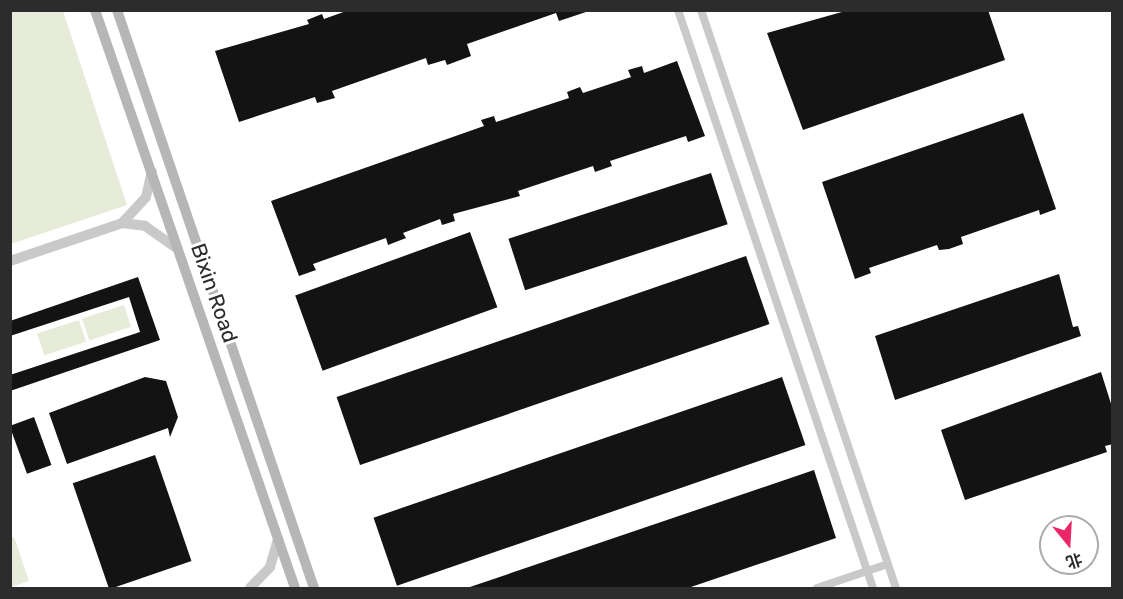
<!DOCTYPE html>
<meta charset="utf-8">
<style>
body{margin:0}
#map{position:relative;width:1123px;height:599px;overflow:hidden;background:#fff;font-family:Rubik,"Noto Sans SC",sans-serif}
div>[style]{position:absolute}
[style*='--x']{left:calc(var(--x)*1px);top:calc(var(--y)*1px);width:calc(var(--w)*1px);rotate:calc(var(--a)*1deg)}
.green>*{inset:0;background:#e7ebd9;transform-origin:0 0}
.building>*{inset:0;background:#131313;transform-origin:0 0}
.minor>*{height:8px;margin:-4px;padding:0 4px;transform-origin:4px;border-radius:4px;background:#c9c9c9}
.tertiary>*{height:10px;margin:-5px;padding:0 5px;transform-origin:5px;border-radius:5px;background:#c9c9c9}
.secondary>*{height:10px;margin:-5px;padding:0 5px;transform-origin:5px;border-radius:5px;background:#b6b6b6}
span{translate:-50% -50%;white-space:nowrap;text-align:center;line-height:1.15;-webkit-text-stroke:6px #fff;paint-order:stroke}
.street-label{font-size:21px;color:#2c2c2c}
.frame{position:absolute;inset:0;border:12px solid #2c2c2c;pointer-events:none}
.north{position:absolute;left:1039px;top:515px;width:60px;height:60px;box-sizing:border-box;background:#fff;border:2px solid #ababab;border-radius:50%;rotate:162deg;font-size:16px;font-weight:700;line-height:24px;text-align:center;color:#2c2c2c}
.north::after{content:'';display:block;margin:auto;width:21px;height:27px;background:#eb2667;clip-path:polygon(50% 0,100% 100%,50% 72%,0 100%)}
</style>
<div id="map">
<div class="green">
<i style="clip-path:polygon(10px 11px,63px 11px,127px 205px,11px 244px)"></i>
<i style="left:124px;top:305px;width:23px;height:44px;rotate:72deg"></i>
<i style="left:79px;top:320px;width:23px;height:44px;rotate:72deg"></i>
<i style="clip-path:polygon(14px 537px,29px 581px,11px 587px,11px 538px)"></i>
</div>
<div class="building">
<i style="clip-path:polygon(349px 10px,586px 10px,586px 12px,559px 21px,556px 13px,467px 44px,471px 56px,447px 65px,445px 60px,428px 65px,426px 58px,332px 91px,335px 98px,317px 103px,315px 97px,239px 122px,215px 51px,309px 24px,307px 20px,322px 14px,324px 19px)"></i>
<i style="clip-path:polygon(849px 10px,988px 10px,1005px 60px,803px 130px,767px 33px)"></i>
<i style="clip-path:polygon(677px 61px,705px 136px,688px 142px,686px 136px,610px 161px,612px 166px,595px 172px,593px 166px,518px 191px,520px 196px,453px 214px,455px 221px,442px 225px,440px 219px,403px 233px,406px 238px,388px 245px,386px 238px,313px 264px,316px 270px,299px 276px,271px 201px,484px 126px,481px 120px,494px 116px,496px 122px,569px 98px,567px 92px,580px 87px,583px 93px,631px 77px,628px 70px,642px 66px,644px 73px)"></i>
<i style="clip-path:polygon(1023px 113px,1056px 209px,1040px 215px,1039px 210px,961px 237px,963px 244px,949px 249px,939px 250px,937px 245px,869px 268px,871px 273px,855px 279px,822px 182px)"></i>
<i style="left:711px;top:173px;width:54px;height:213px;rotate:72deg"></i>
<i style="left:470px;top:232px;width:80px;height:186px;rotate:70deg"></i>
<i style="left:746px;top:256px;width:72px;height:433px;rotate:71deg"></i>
<i style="clip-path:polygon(1059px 274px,1073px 327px,1078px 326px,1081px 336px,895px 400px,875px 336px)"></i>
<i style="clip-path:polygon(138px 277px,160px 340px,10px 391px,10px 375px,140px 332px,129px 297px,10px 336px,10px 321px)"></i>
<i style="clip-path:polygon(1101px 372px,1113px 410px,1113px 444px,1105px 446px,1107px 452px,965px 500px,941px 430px)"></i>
<i style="clip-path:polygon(145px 377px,166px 381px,178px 417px,170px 437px,168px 428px,67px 464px,49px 413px)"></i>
<i style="left:782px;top:377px;width:72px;height:432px;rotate:71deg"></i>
<i style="left:34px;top:417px;width:51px;height:26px;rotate:70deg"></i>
<i style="left:155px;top:455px;width:112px;height:87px;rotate:71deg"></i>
<i style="clip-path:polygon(814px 470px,836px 538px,688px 588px,467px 588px)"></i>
</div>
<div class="minor">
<i style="--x:678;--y:10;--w:610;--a:71.36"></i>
<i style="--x:701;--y:10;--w:610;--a:71.36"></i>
<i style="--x:817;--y:588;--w:75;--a:-18.7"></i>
</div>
<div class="tertiary">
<i style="--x:122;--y:223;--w:23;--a:7"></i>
<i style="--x:145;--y:226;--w:39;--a:35"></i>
<i style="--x:10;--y:261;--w:118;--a:-18.7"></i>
<i style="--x:122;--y:223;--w:35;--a:-47"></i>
<i style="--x:146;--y:197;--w:26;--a:-77"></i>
<i style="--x:250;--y:588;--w:29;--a:-46"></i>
<i style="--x:270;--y:567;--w:29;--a:-74"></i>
</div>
<div class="secondary">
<i style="--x:95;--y:10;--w:612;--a:70.91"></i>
<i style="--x:117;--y:10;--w:611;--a:71.18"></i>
</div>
<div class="street-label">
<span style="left:214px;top:293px;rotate:71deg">Bixin Road</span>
</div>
<div class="frame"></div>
<div class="north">北</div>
</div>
